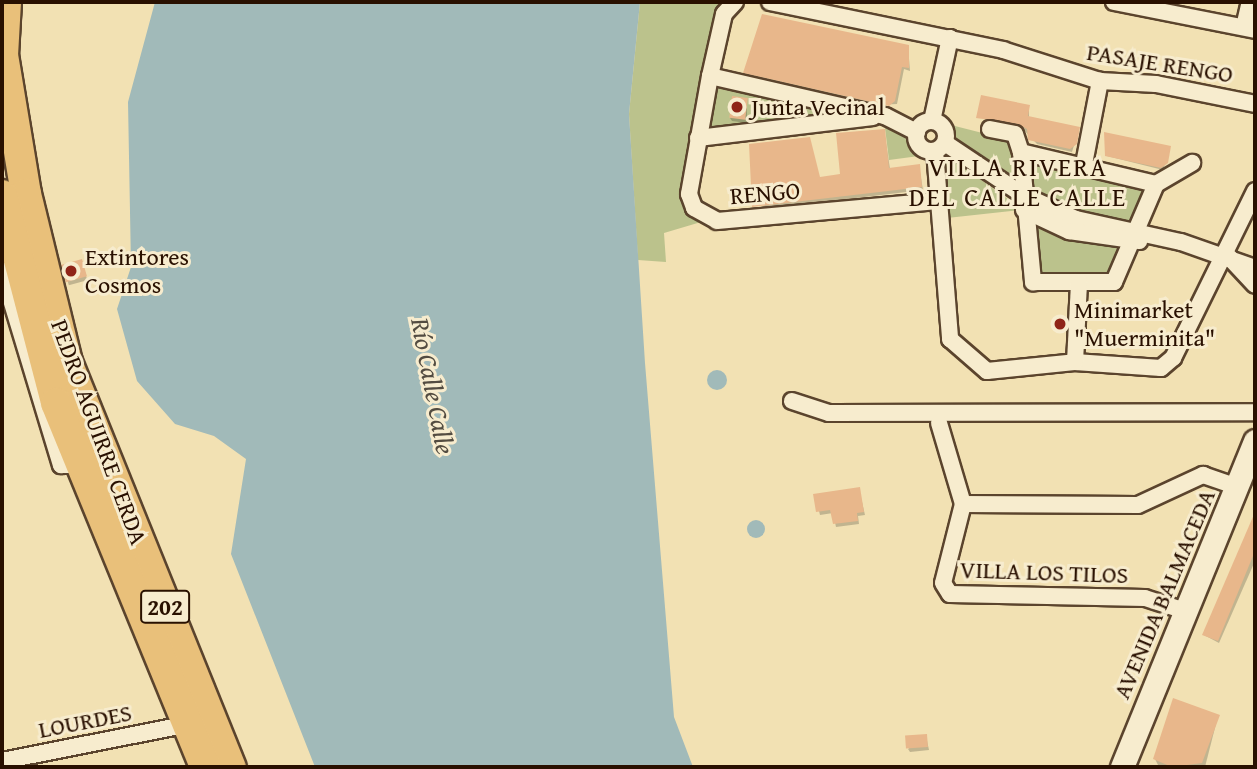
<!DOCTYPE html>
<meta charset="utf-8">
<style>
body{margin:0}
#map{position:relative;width:1257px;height:769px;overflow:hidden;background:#f2e1b3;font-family:"Gentium Book Plus",serif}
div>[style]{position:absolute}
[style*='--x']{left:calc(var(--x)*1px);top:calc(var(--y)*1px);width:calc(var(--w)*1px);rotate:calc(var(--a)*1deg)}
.green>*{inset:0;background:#bbc28c}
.water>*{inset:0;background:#a1bab9}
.round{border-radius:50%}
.shadow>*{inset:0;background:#0003;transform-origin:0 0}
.building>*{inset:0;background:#e8b78b;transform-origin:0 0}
.roads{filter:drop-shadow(2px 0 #5b442d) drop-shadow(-2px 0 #5b442d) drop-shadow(0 2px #5b442d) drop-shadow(0 -2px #5b442d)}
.street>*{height:16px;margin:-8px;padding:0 8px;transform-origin:8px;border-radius:8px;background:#f7ecce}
.street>.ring{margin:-8px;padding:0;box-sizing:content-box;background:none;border:16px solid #f7ecce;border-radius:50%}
.secondary>*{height:23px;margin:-11.5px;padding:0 11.5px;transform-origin:11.5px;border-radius:11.5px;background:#f7ecce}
.highway>*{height:30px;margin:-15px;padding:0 15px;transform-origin:15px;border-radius:15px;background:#e9c07a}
.dots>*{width:19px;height:19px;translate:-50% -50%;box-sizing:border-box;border:4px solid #f7ecce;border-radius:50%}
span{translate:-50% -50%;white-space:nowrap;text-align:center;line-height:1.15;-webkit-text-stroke:6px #f7ecce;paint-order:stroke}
.shield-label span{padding:2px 5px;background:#f7ecce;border:2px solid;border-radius:5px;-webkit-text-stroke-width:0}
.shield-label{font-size:23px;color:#291000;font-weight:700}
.street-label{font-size:24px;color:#291000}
.poi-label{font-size:24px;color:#291000}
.left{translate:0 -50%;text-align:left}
.neighbourhood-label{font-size:26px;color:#291000;letter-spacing:2px}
.water-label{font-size:26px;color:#534c41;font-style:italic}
.frame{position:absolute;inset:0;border:4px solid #291000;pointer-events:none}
</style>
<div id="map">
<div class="green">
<i style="clip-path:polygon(640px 2px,721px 2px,701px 88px,687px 208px,701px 222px,664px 233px,666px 262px,638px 260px,629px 114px)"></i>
<i style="clip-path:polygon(719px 82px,842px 114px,715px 132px,709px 125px)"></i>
<i style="clip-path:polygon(947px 124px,1014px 141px,1013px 179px,951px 140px)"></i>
<i style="clip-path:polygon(885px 128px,906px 133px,919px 156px,889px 160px)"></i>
<i style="clip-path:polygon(943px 153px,1015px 204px,1020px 210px,947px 218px)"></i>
<i style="clip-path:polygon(1025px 157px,1151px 187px,1134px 226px,1089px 218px,1028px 193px)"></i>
<i style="clip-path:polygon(1031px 218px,1123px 243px,1111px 276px,1037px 276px)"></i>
</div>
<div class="water">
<i style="clip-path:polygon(155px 2px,640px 2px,629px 114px,645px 363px,674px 717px,693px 767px,315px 767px,231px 554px,246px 459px,214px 436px,175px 424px,137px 381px,117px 309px,131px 267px,128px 102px)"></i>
<i class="round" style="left:707px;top:370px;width:20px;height:20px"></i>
<i class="round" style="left:747px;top:520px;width:18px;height:18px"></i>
</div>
<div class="shadow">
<i style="clip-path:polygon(908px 46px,910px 71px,904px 69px,897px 104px,875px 105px,745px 73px)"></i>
<i style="clip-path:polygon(747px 100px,747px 123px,732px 121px,730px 118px)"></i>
<i style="clip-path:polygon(1029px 107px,1029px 118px,1079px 129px,1072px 152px,1037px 144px,1021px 127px,978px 117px)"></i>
<i style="clip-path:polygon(884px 130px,890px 169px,919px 166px,923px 190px,755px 210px,820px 178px,842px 176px)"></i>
<i style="clip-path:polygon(1170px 148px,1163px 170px,1107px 156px)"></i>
<i style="left:82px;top:261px;width:20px;height:19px;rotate:75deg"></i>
<i style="clip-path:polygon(859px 489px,865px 515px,858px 516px,859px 524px,836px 527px,833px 513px,820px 515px,815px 495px)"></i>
<i style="clip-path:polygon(1255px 518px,1255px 561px,1219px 643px,1204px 635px)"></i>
<i style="clip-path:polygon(1218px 716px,1205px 767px,1158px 765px,1155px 759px)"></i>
<i style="clip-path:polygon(926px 736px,929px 750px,910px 752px,908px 749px)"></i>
</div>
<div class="building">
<i style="clip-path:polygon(762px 14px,909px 45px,909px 68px,902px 67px,895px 101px,889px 106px,743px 73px)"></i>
<i style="clip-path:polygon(981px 95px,1030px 105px,1028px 116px,1080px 127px,1077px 144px,1070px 149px,1028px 140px,1027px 129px,1018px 124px,976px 118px)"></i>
<i style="left:732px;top:96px;width:16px;height:22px;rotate:7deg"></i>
<i style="clip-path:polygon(885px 129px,889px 168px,920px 164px,922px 187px,752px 207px,749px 144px,810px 137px,820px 177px,840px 174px,836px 133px)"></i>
<i style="clip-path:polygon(1104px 132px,1171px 146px,1168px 163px,1161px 168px,1105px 156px)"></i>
<i style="left:82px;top:259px;width:18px;height:22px;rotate:74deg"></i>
<i style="clip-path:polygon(860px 487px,864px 512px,857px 513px,858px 521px,833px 524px,830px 510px,816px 512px,813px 494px)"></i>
<i style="clip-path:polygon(1255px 512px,1255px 551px,1218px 641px,1202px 635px)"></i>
<i style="clip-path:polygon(1173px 698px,1220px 715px,1202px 763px,1172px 767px,1153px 759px)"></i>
<i style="left:927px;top:734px;width:13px;height:22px;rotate:86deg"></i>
</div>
<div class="roads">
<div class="street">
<i style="--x:735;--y:2;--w:16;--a:133"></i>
<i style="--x:724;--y:14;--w:64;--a:102.7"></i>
<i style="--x:710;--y:76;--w:120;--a:100.1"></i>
<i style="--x:689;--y:194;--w:15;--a:70"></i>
<i style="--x:694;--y:208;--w:26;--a:29"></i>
<i style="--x:717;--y:221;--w:219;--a:-5.2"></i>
<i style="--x:770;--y:2;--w:238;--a:11.6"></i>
<i style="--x:1003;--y:50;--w:102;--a:17.7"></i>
<i style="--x:1100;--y:81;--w:56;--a:3.1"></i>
<i style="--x:1156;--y:84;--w:101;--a:11.4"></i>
<i style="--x:1114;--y:2;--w:144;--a:11.2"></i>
<i style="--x:1244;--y:27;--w:26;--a:-77"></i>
<i style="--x:710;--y:76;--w:180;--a:12.9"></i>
<i style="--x:885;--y:116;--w:36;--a:27"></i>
<i style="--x:932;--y:121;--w:85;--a:-77.8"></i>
<i class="ring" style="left:916px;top:121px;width:14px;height:14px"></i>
<i style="--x:990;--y:129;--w:25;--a:11"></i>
<i style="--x:1015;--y:134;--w:19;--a:72"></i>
<i style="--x:1021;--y:152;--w:131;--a:84.7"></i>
<i style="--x:1033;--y:282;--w:81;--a:0"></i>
<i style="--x:1114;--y:282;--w:107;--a:-66.8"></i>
<i style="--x:1156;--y:184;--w:139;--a:-166.7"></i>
<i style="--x:698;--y:138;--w:176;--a:-6.8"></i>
<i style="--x:945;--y:143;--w:94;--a:33.7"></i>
<i style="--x:1023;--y:195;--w:58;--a:24.4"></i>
<i style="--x:1076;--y:219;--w:107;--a:12.4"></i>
<i style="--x:1181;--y:242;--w:78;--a:19.4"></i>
<i style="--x:935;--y:151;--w:189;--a:85.4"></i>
<i style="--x:950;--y:339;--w:49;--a:40.9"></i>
<i style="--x:987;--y:371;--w:88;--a:-5.8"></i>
<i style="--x:1075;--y:362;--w:86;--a:4"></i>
<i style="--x:1161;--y:368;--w:16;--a:-40"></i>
<i style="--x:1173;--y:358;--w:186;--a:-63.8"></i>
<i style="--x:1084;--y:164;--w:85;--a:-79.1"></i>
<i style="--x:1156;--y:184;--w:42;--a:-30.3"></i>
<i style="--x:1024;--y:210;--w:50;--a:25"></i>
<i style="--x:1069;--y:231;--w:71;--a:8.1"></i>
<i style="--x:1229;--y:257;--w:38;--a:47"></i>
<i style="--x:2;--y:270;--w:204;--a:73.2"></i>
<i style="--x:61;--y:465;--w:19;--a:0"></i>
<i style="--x:1075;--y:362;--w:80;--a:-87.1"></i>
<i style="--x:792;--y:401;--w:39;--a:18"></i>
<i style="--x:829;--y:413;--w:426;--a:-0.1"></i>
<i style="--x:939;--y:423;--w:84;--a:73.5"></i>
<i style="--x:963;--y:504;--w:81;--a:104.2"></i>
<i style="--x:943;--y:583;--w:13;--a:58"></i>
<i style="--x:950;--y:594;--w:195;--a:1.2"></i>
<i style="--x:1145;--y:598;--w:42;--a:18"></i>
<i style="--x:963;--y:504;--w:175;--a:0.3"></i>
<i style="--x:1138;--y:505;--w:72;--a:-24.8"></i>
<i style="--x:1203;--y:475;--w:36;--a:19"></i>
<i style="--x:2;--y:761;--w:179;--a:-11.2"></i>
</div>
<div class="secondary">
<i style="--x:1122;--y:767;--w:352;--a:-67.8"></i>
</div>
<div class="highway">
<i style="--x:6;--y:2;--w:53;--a:93.2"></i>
<i style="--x:3;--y:55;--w:141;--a:80.6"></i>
<i style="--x:26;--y:194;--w:173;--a:76.3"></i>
<i style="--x:67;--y:362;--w:437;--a:68"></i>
<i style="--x:2;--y:195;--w:215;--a:75.4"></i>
<i style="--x:56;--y:403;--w:393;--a:67.7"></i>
</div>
</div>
<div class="dots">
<i style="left:737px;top:107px;background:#8f2418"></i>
<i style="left:71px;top:271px;background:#8f2418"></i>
<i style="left:1060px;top:324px;background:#8f2418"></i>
</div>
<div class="shield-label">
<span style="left:165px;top:607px">202</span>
</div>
<div class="street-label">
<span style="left:1160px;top:63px;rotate:9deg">PASAJE RENGO</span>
<span style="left:765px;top:193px;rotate:-5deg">RENGO</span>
<span style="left:99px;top:432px;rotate:70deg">PEDRO AGUIRRE CERDA</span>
<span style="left:1044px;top:572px;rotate:2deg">VILLA LOS TILOS</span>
<span style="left:1164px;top:594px;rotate:-67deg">AVENIDA BALMACEDA</span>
<span style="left:85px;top:721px;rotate:-11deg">LOURDES</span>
</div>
<div class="poi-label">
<span class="left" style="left:751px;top:107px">Junta Vecinal</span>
<span class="left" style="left:85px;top:271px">Extintores<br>Cosmos</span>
<span class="left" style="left:1074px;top:324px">Minimarket<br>"Muerminita"</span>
</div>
<div class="neighbourhood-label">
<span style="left:1018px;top:182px">VILLA RIVERA<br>DEL CALLE CALLE</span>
</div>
<div class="water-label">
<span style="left:433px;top:386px;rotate:79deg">Río Calle Calle</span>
</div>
<div class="frame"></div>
</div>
